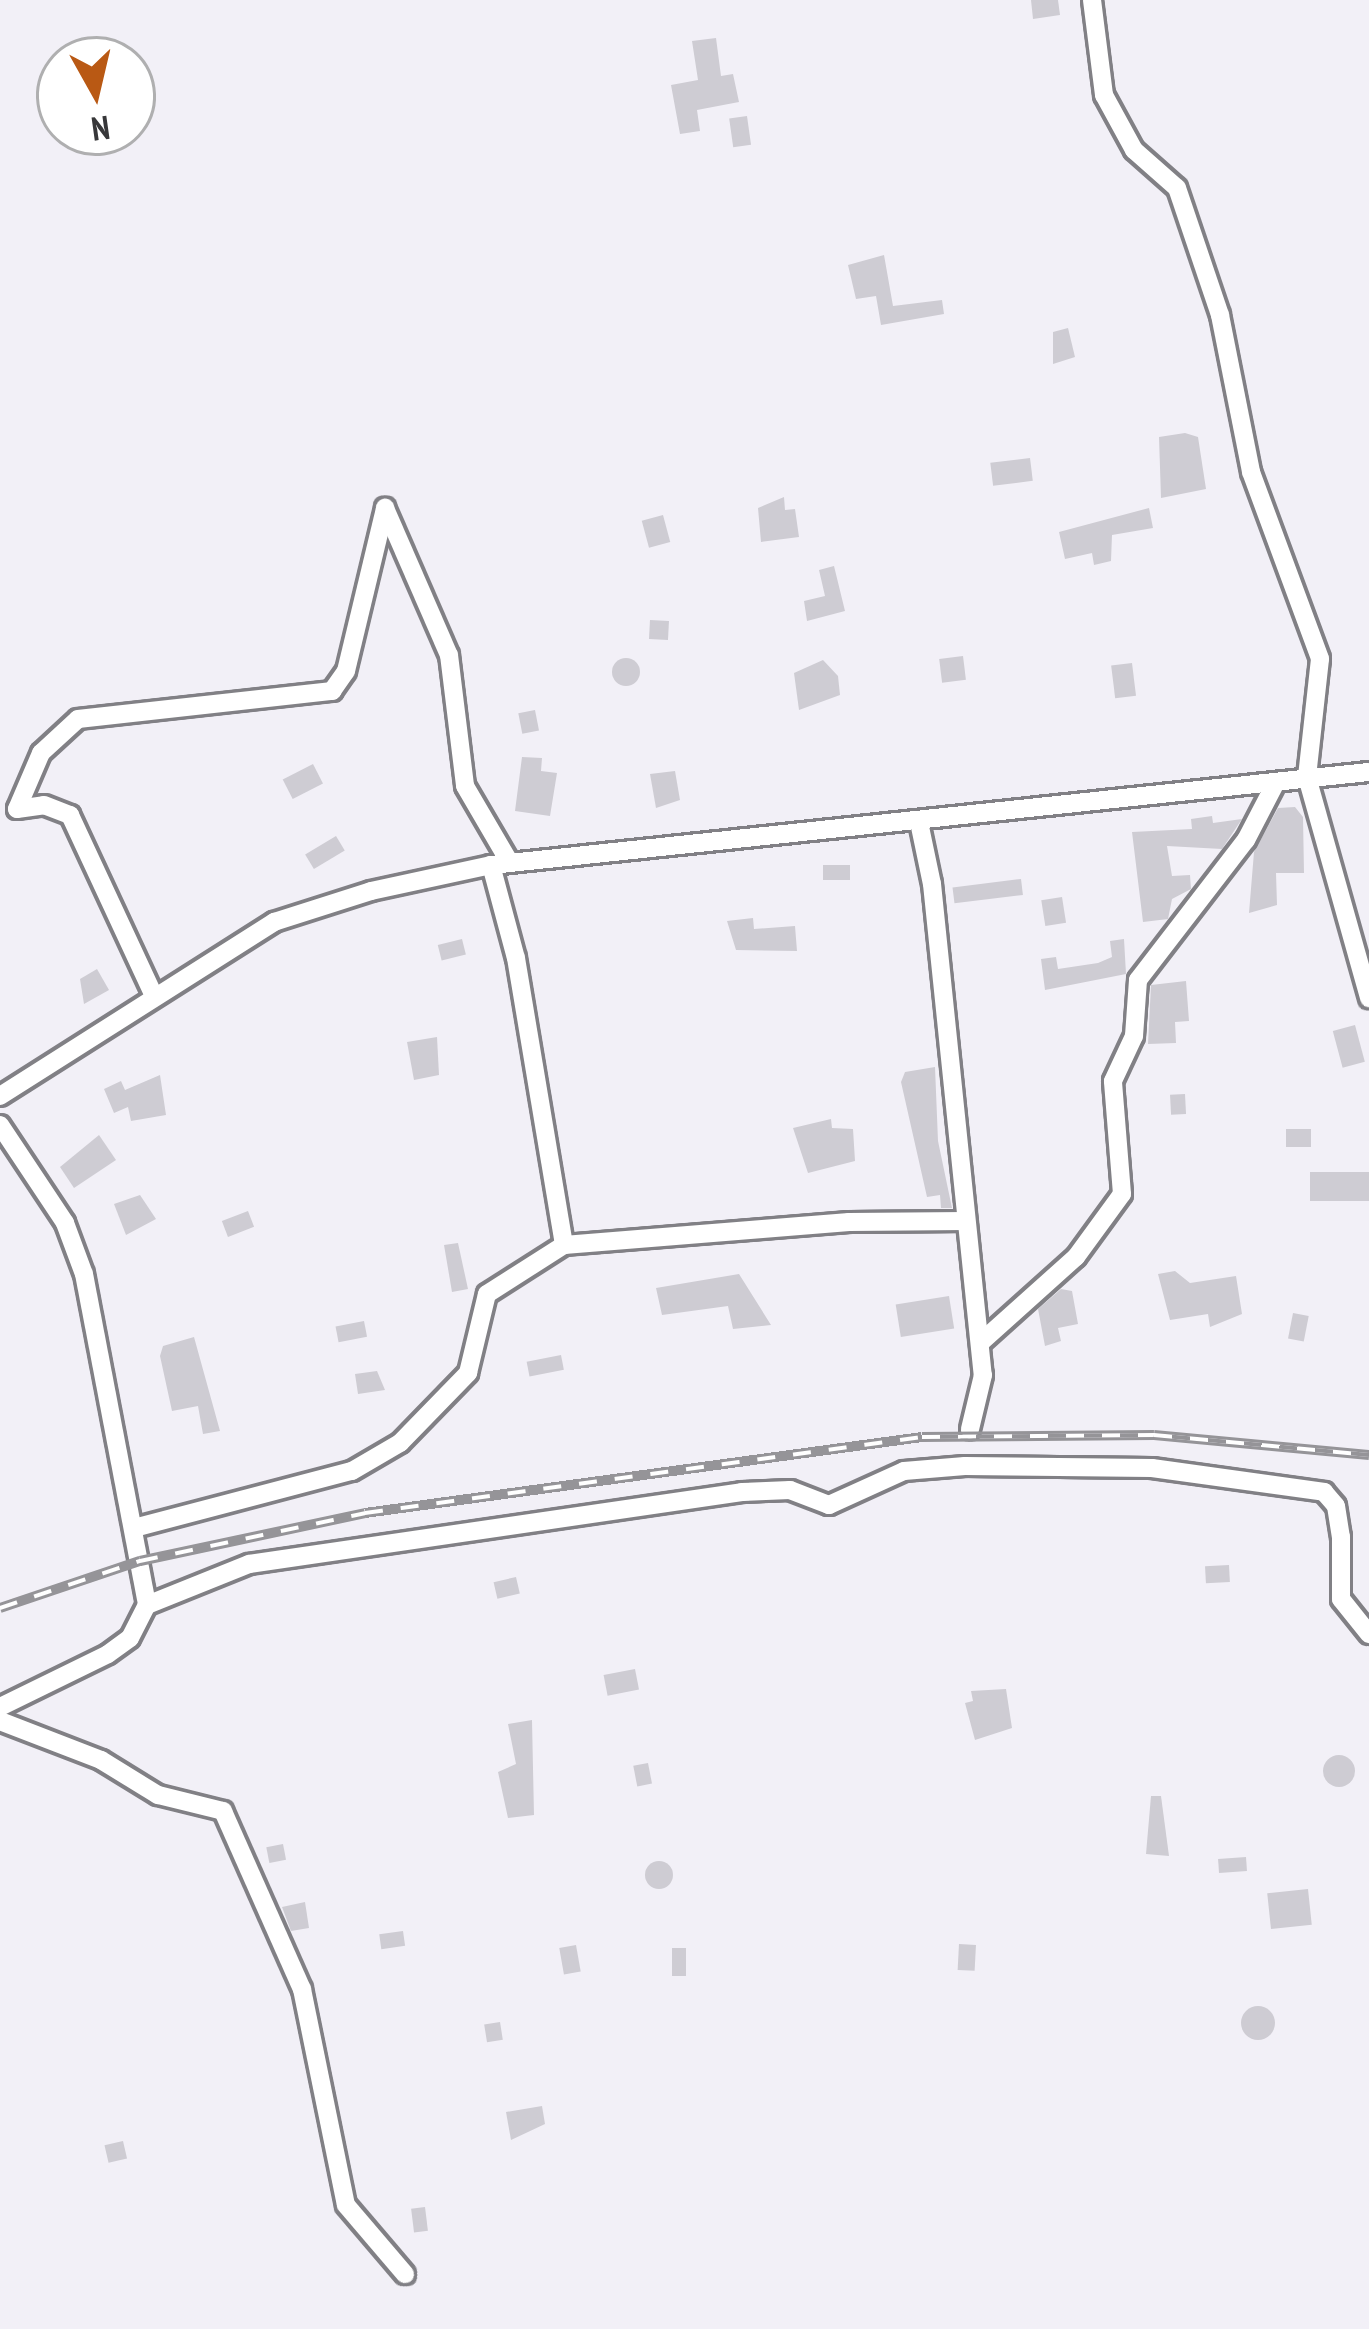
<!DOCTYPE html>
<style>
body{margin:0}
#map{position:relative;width:1369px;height:2329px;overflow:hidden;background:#f2f0f7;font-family:"PT Sans Narrow",sans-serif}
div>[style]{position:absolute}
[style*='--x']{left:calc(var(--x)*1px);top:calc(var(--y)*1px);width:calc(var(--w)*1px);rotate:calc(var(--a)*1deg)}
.building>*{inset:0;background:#ceccd3;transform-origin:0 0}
.round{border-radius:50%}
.roads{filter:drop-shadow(3px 0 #818085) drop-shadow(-3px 0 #818085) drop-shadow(0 3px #818085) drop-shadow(0 -3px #818085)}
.street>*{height:18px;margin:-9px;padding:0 9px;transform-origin:9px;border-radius:9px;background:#fff}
.rail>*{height:10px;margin-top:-5px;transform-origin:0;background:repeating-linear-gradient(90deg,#fff 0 18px,#959498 0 36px);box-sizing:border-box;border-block:3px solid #959498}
span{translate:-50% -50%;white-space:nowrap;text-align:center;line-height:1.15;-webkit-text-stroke:12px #fff;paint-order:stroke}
.north{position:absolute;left:36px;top:36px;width:120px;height:120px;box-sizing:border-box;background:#fff;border:3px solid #afafb0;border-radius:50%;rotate:172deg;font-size:33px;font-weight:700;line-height:48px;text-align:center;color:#373739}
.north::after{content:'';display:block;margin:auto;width:42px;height:54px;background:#b95914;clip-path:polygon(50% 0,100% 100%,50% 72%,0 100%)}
</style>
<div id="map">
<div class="building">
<i style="clip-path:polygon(1031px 0,1058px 0,1060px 15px,1033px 19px)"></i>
<i style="clip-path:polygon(716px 38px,721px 76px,733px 74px,739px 102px,697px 110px,700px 131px,680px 134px,671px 85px,698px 80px,692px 41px)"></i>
<i style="left:747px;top:116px;width:29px;height:18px;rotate:82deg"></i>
<i style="clip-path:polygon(884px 255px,893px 306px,942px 300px,944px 314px,881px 325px,876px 296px,856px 299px,848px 265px)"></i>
<i style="clip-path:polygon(1068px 328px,1075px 357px,1053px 364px,1053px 332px)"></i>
<i style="clip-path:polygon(1185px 433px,1198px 437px,1206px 489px,1161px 498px,1159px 437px)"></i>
<i style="left:1030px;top:458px;width:23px;height:40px;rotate:83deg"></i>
<i style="clip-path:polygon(784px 497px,785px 510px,795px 509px,799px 537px,761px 542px,758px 508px)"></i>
<i style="clip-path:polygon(1149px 508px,1153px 528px,1112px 535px,1111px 561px,1094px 565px,1092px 553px,1065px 559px,1059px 532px)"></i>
<i style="left:663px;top:515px;width:28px;height:22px;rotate:75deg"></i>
<i style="clip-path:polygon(834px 566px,845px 611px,807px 621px,804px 601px,825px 596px,819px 570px)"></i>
<i style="left:650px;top:620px;width:19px;height:19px;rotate:3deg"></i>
<i style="left:963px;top:656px;width:24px;height:24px;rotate:83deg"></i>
<i class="round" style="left:612px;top:658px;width:28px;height:28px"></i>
<i style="clip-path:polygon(823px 660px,838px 676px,840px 695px,799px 710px,794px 673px)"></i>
<i style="left:1132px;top:663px;width:33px;height:21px;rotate:83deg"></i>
<i style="left:535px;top:710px;width:21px;height:17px;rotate:79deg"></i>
<i style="clip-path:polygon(522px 757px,542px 758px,541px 771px,557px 773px,550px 816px,515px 811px)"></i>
<i style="left:313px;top:764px;width:22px;height:34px;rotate:63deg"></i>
<i style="clip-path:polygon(675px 771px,680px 800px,656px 808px,650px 774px)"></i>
<i style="clip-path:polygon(1295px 807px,1303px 817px,1304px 873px,1276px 873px,1277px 905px,1249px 913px,1254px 852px,1278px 808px)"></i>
<i style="clip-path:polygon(1212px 816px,1213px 823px,1242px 819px,1222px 849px,1167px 846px,1172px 876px,1190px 875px,1191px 889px,1172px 899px,1168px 919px,1143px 922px,1132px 832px,1192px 829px,1191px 819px)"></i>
<i style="left:336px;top:836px;width:17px;height:36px;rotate:59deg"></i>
<i style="left:823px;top:865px;width:27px;height:15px"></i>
<i style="left:1021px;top:879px;width:16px;height:69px;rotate:83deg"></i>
<i style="left:1062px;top:897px;width:26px;height:21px;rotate:81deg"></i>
<i style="clip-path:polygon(753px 918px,754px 929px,795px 926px,797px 951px,736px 950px,727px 921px)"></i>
<i style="left:462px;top:939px;width:16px;height:25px;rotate:76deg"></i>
<i style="clip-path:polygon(1124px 939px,1126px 974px,1045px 990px,1041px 959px,1056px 957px,1058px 969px,1098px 963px,1112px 957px,1110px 941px)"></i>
<i style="clip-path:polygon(97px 969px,109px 990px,84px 1004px,80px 979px)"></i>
<i style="clip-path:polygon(1186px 981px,1189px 1021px,1175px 1022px,1176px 1043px,1148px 1044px,1151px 985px)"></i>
<i style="left:1355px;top:1025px;width:38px;height:23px;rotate:75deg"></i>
<i style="clip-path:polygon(437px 1037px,439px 1075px,414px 1080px,407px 1042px)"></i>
<i style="clip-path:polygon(935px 1067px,938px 1141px,952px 1208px,941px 1208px,940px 1195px,927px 1197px,901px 1082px,905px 1072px)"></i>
<i style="clip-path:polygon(160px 1075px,166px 1115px,131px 1121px,128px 1107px,114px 1113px,104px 1089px,121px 1081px,125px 1090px)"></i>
<i style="left:1185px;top:1094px;width:20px;height:15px;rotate:87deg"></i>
<i style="clip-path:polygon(831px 1119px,832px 1128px,853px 1129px,855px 1161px,808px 1173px,793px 1128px)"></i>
<i style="left:1286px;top:1129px;width:25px;height:18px"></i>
<i style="clip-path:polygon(99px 1135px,116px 1160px,74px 1188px,60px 1167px)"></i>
<i style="left:1369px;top:1172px;width:29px;height:59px;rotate:90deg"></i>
<i style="clip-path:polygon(140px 1195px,156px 1219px,126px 1235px,114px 1204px)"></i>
<i style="left:248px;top:1211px;width:17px;height:28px;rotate:69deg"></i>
<i style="clip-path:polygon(458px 1243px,468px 1289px,452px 1292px,444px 1245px)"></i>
<i style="clip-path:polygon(1175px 1271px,1190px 1283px,1236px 1276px,1242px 1314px,1210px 1327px,1208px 1314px,1170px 1320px,1158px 1274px)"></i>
<i style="clip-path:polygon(739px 1274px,771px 1325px,733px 1329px,728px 1306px,662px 1315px,656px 1288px)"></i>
<i style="clip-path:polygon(1061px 1289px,1072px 1291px,1078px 1324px,1058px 1328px,1061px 1341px,1045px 1346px,1038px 1309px)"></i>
<i style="left:949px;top:1296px;width:33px;height:54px;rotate:81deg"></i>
<i style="left:1293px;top:1313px;width:16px;height:26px;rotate:11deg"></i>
<i style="left:364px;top:1321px;width:16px;height:29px;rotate:79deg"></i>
<i style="clip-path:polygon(194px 1337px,220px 1431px,203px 1434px,198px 1406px,172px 1411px,160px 1356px,163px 1346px)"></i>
<i style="left:561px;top:1355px;width:15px;height:35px;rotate:79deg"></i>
<i style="clip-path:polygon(377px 1371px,385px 1390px,358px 1394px,355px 1374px)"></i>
<i style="left:1229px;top:1565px;width:17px;height:24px;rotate:87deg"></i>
<i style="left:516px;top:1577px;width:17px;height:23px;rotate:77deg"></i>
<i style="left:635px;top:1669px;width:21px;height:32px;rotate:79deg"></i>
<i style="clip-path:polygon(1006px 1689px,1012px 1728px,975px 1740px,965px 1703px,973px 1701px,971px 1691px)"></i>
<i style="clip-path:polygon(532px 1720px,534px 1815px,508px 1818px,498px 1772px,516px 1764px,508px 1724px)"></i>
<i class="round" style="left:1323px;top:1755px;width:32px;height:32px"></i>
<i style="left:648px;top:1763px;width:21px;height:15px;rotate:79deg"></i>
<i style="clip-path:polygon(1151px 1796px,1161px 1796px,1169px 1856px,1146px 1854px)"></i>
<i style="left:283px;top:1844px;width:16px;height:17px;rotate:79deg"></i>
<i style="left:1246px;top:1857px;width:14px;height:28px;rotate:86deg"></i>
<i class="round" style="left:645px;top:1861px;width:28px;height:28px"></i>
<i style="left:1308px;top:1889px;width:36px;height:41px;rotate:84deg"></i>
<i style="clip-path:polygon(305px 1902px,309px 1928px,291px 1931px,282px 1907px)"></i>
<i style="left:403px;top:1931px;width:15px;height:24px;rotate:82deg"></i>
<i style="left:959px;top:1944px;width:17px;height:26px;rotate:3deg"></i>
<i style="left:576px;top:1945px;width:27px;height:17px;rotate:80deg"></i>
<i style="left:672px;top:1948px;width:14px;height:28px"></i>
<i class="round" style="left:1241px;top:2006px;width:34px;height:34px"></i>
<i style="left:500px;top:2022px;width:18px;height:16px;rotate:81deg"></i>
<i style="clip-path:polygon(542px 2106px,545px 2124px,511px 2140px,506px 2112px)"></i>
<i style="left:123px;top:2141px;width:18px;height:19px;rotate:77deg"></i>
<i style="left:425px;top:2207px;width:24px;height:14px;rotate:83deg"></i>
</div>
<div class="roads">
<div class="street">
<i style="--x:1092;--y:0;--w:96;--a:82.8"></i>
<i style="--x:1104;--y:95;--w:63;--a:61.4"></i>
<i style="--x:1134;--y:150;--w:57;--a:41.5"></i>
<i style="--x:1177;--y:188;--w:134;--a:71.3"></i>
<i style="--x:1220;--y:315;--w:160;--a:78.8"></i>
<i style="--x:1251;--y:472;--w:199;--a:69.7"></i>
<i style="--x:1320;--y:659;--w:119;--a:96.3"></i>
<i style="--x:1307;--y:777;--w:230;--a:74.3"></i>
<i style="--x:385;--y:508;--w:160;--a:66.5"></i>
<i style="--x:449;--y:655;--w:132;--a:83"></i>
<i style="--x:465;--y:786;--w:89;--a:59.7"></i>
<i style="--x:17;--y:809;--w:61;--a:-66.8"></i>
<i style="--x:41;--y:753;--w:50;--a:-42.6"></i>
<i style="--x:78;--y:719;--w:256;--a:-6.3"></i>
<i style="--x:332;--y:691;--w:24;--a:-55"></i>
<i style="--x:346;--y:671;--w:168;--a:-76.5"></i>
<i style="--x:17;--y:809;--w:27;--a:-8"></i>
<i style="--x:44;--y:805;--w:28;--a:21"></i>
<i style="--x:70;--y:815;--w:200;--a:65.1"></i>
<i style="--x:919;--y:822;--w:63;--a:78.2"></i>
<i style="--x:932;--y:884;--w:494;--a:84.1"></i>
<i style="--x:983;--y:1375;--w:56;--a:103.5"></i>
<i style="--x:491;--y:865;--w:96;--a:75"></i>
<i style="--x:516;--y:958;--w:291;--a:80.5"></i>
<i style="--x:0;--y:1096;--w:325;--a:-32.4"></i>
<i style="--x:274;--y:922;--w:102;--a:-17.7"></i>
<i style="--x:371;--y:891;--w:123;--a:-12.2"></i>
<i style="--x:491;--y:865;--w:883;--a:-6.05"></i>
<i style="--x:0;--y:1125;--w:118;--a:56.4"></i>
<i style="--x:65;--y:1223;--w:54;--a:69.6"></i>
<i style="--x:84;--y:1274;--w:337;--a:79.2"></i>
<i style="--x:980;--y:1343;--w:129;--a:-41.9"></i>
<i style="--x:1076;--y:1257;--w:78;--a:-53.9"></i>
<i style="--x:1122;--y:1194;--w:113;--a:-94.6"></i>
<i style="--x:1113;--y:1081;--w:50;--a:-65"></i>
<i style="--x:1134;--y:1036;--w:56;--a:-85.9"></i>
<i style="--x:1138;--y:980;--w:177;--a:-52.4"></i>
<i style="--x:1246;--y:840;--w:63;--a:-62.6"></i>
<i style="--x:134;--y:1528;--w:225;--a:-14.7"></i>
<i style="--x:352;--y:1471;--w:56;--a:-30.3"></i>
<i style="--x:400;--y:1443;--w:98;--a:-45.8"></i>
<i style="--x:468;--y:1373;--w:81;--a:-76.5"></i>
<i style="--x:487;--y:1294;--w:91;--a:-32.5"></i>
<i style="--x:564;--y:1245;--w:286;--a:-4.6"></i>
<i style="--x:849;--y:1222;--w:117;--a:-0.5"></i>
<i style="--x:0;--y:1707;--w:120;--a:-26.1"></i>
<i style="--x:108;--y:1654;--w:27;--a:-36"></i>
<i style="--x:130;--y:1638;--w:37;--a:-63"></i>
<i style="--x:147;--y:1605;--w:110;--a:-21.9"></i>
<i style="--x:249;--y:1564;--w:498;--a:-8.3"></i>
<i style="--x:742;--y:1492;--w:48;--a:-2.4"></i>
<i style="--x:790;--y:1490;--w:42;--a:21"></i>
<i style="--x:829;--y:1505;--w:82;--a:-24.4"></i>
<i style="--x:904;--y:1471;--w:61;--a:-4.7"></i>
<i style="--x:965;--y:1466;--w:187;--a:0.6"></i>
<i style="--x:1152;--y:1468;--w:174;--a:7.9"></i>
<i style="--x:1324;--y:1492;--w:18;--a:49"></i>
<i style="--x:1336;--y:1506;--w:31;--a:81"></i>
<i style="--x:1341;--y:1537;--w:62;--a:90"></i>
<i style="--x:1341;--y:1599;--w:45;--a:51.3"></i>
<i style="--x:0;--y:1721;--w:108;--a:21.1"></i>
<i style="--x:101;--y:1760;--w:67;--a:31.6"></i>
<i style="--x:158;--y:1795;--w:67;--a:13.8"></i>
<i style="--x:223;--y:1811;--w:195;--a:66.1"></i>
<i style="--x:302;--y:1989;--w:220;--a:78.5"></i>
<i style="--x:346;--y:2205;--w:91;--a:49.5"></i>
</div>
</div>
<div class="rail">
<i style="--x:0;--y:1608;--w:148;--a:-18.6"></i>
<i style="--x:140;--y:1561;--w:230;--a:-12"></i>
<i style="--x:365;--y:1513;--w:562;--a:-7.77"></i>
<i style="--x:922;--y:1437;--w:232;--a:-0.5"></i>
<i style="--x:1154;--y:1435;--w:216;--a:5.3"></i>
</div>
<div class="north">N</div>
</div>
